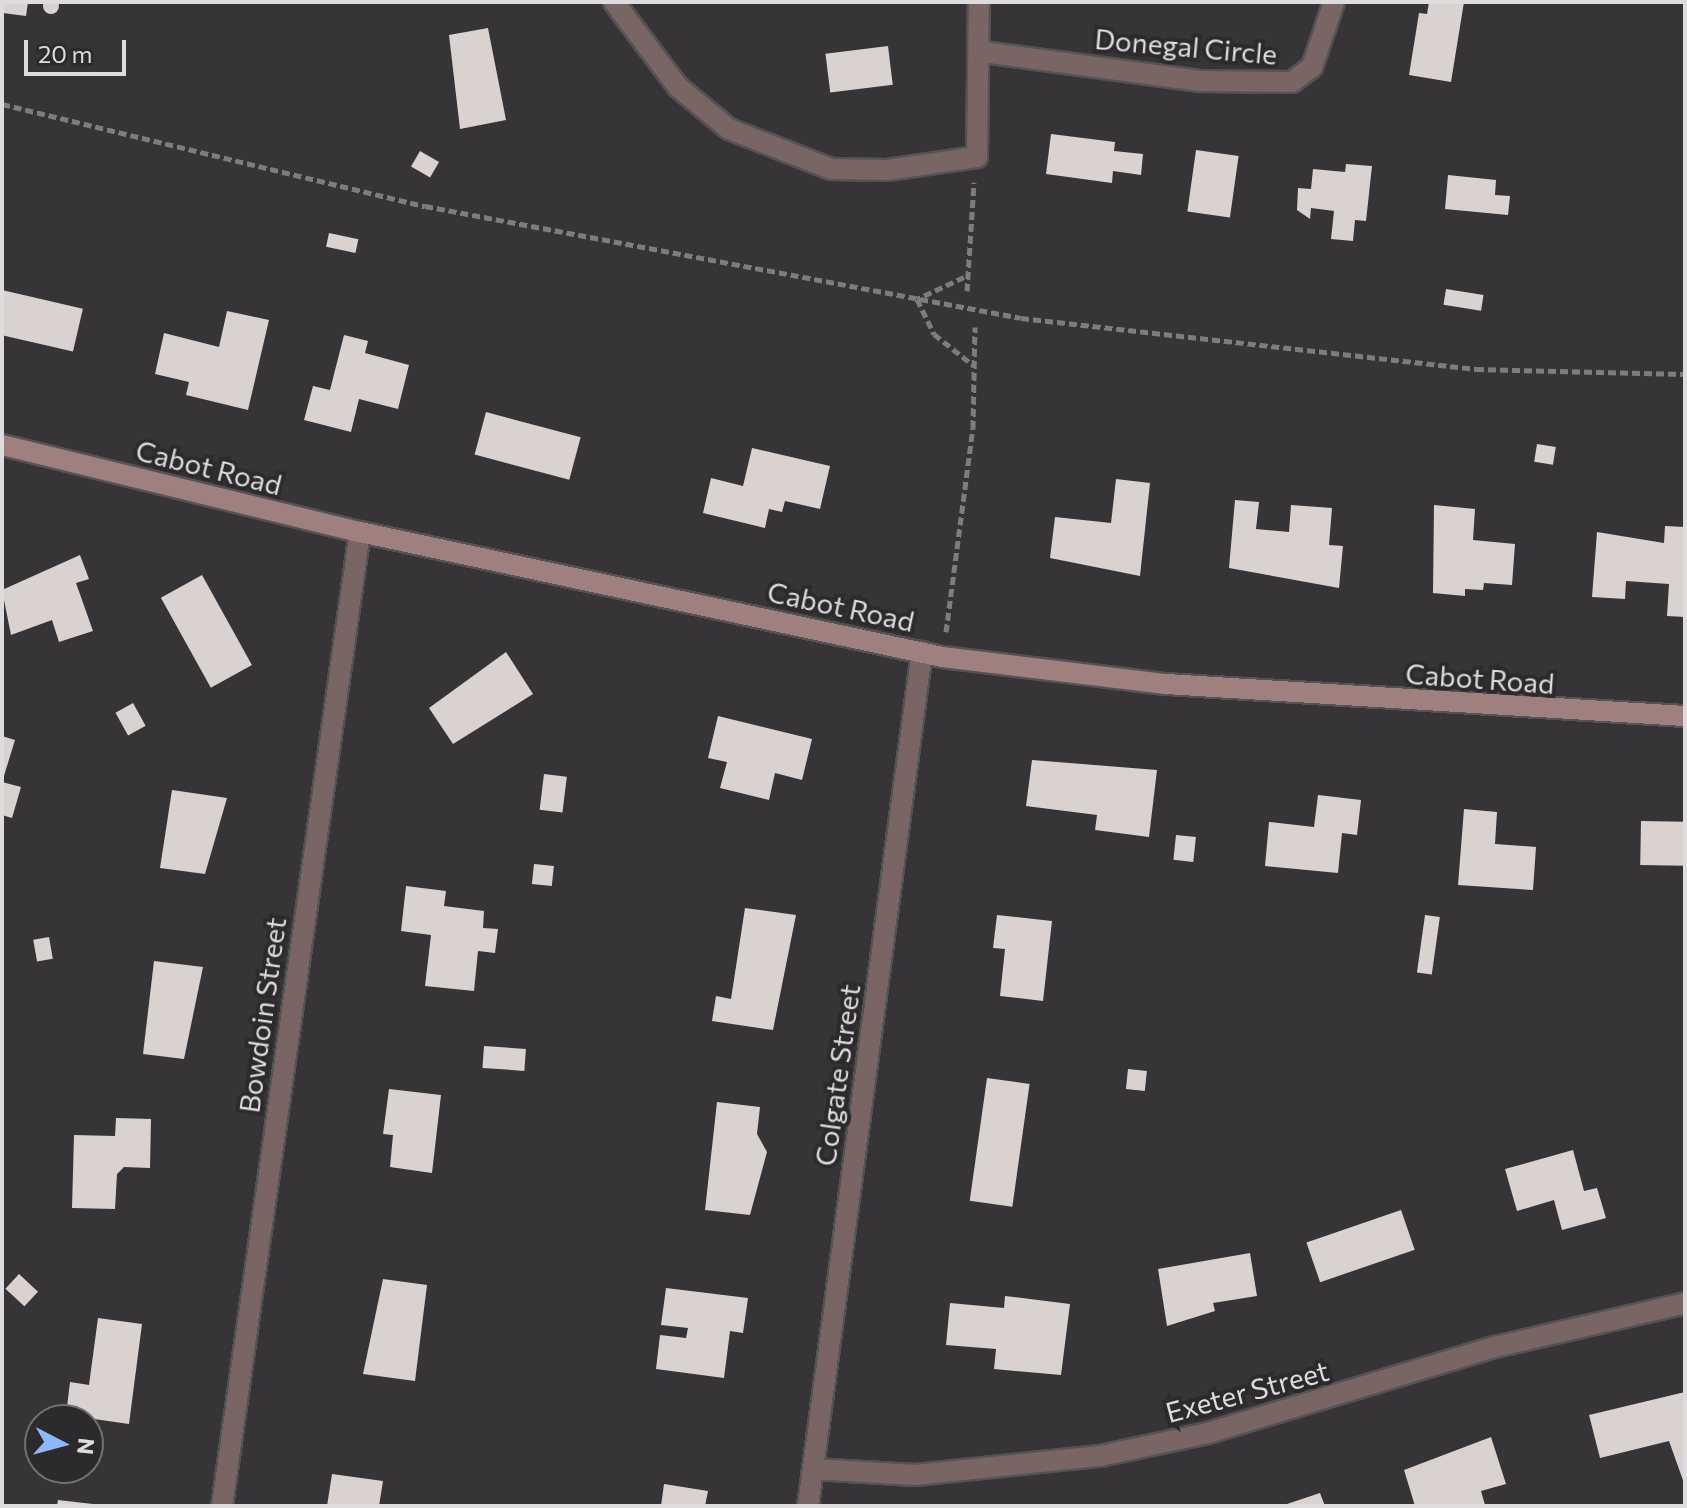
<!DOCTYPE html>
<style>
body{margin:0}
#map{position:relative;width:1687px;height:1508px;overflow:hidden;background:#373437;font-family:Commissioner,sans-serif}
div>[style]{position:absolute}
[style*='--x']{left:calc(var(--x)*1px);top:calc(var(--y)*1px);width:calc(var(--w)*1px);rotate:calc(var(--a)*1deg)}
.building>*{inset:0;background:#d9d2d1;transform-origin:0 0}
.round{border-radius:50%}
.path>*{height:5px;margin-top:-2.5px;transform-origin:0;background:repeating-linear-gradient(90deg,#7f7c7f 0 8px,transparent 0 12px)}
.roads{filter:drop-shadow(2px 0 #555255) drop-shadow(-2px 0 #555255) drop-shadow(0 2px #555255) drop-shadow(0 -2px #555255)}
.street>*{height:20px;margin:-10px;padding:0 10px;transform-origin:10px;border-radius:10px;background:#7a6565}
.secondary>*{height:20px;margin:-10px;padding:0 10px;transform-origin:10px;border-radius:10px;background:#a07f7f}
span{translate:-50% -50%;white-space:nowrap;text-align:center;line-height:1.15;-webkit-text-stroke:8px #2d2a2d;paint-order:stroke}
.street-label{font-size:28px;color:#dedcde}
.frame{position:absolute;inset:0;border:4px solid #dedcde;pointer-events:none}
.north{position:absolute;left:24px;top:1404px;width:80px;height:80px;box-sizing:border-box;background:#2d2a2d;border:2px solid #747174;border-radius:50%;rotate:96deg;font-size:22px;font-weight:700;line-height:32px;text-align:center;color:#dedcde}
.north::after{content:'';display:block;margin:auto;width:28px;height:36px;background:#8db9fc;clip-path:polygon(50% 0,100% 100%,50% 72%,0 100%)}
.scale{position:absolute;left:24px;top:40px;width:102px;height:36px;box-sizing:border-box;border:4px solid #dedcde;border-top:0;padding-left:10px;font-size:24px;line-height:28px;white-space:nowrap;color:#dedcde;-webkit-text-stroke:6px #2d2a2d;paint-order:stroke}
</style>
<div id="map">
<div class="building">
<i class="round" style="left:43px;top:-2px;width:16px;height:16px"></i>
<i style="clip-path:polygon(4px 2px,28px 2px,26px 16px,3px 13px)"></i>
<i style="clip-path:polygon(1429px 2px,1464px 2px,1451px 82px,1409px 75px,1419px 13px,1427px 14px)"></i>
<i style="clip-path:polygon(488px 28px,506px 120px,460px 129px,449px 35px)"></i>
<i style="left:888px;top:46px;width:39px;height:63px;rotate:83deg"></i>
<i style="clip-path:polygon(1051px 134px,1115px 142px,1114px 151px,1143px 154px,1141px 175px,1113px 171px,1112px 183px,1046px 174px)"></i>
<i style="left:1196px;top:150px;width:43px;height:62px;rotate:8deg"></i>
<i style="left:420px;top:151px;width:22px;height:18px;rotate:30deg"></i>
<i style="clip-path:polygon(1346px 164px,1372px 166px,1366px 221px,1355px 220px,1353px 241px,1331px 239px,1334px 211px,1311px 208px,1310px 219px,1297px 210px,1298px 188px,1311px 189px,1313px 169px,1345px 172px)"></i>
<i style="clip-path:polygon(1448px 175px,1496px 180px,1495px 195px,1510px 196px,1508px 215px,1445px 209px)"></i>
<i style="left:329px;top:233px;width:30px;height:14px;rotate:12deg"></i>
<i style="left:1446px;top:289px;width:38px;height:16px;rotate:9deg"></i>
<i style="left:2px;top:290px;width:83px;height:44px;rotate:13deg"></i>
<i style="clip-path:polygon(227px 311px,269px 320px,248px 410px,186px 395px,189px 382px,155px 374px,164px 333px,219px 347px)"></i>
<i style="clip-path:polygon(344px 335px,368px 341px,365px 353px,409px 365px,398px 409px,359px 399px,351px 432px,304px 420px,313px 386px,330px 390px)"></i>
<i style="left:486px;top:412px;width:98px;height:44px;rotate:15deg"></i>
<i style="left:1537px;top:444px;width:19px;height:18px;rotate:9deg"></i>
<i style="clip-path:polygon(752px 448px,830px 466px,820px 509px,785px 501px,782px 512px,769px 509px,765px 528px,703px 513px,711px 478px,743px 486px)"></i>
<i style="clip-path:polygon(1116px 479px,1150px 483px,1140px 576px,1050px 558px,1055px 517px,1111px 523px)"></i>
<i style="clip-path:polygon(1235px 500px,1259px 502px,1256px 529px,1289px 532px,1291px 505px,1332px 508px,1329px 545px,1343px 546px,1339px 588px,1229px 568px)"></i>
<i style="clip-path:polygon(1434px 505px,1475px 509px,1473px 540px,1515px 544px,1512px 585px,1484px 583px,1483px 590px,1465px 589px,1465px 596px,1433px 593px)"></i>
<i style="clip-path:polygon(1665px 526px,1685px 527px,1685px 617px,1667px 616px,1669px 584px,1626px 581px,1625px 599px,1592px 597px,1597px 532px,1664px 543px)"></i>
<i style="clip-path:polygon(80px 555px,89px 579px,76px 583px,93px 631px,59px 642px,52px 620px,11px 635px,2px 590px)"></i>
<i style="left:202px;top:575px;width:103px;height:47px;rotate:61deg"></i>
<i style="clip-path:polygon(506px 652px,533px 694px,453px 744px,429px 708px)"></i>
<i style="left:133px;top:703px;width:26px;height:20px;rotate:61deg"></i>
<i style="clip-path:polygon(718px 716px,812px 739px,802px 780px,775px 773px,769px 800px,720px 788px,727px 762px,708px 758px)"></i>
<i style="clip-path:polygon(2px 736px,15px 740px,3px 779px,2px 778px)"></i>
<i style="clip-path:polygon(1032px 760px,1157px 770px,1149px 837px,1095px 830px,1097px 815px,1026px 806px)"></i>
<i style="left:544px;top:774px;width:23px;height:36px;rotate:7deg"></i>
<i style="clip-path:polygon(2px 782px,21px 787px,12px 818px,2px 815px)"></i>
<i style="clip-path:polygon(172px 790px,227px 798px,205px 874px,160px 868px)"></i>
<i style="clip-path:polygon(1318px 795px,1361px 800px,1357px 835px,1342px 833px,1338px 873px,1265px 866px,1269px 822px,1314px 827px)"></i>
<i style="clip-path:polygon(1464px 809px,1497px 812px,1495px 844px,1536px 847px,1533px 890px,1458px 885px)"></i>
<i style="left:1641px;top:821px;width:44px;height:44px;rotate:1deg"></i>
<i style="left:1176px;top:835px;width:20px;height:25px;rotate:6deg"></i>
<i style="left:534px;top:864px;width:20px;height:20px;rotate:6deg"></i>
<i style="clip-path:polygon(406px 886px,446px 891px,444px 906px,484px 911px,483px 928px,498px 929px,495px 953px,478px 951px,474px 991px,425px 986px,431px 935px,401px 931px)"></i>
<i style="clip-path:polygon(745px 908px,796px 915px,773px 1030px,712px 1021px,716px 996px,731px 999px)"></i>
<i style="clip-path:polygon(997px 915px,1052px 921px,1043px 1001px,1000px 996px,1005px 949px,993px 948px)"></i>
<i style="left:1425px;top:915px;width:15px;height:58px;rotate:8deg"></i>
<i style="left:49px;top:937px;width:22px;height:16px;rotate:80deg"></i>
<i style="clip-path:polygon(154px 961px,203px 967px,184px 1059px,143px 1054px)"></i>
<i style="left:484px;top:1046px;width:42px;height:22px;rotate:4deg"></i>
<i style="left:1128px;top:1069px;width:19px;height:20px;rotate:6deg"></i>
<i style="left:987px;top:1078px;width:43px;height:124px;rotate:8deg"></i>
<i style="clip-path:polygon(389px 1089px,441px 1095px,432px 1173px,390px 1167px,393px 1135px,383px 1134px)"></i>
<i style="clip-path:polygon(717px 1102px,760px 1107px,757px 1134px,767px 1152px,750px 1215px,705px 1210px)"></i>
<i style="clip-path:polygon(116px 1118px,151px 1119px,150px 1168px,124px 1167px,117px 1174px,115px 1209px,72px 1208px,74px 1135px,115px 1136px)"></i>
<i style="clip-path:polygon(1573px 1150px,1584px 1191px,1597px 1188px,1606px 1218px,1562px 1230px,1554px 1200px,1517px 1211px,1505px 1169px)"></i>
<i style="left:1401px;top:1210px;width:42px;height:100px;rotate:71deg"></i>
<i style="clip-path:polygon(1250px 1253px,1257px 1296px,1213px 1303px,1215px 1311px,1167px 1326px,1158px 1269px)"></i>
<i style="left:19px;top:1274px;width:26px;height:20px;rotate:43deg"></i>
<i style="clip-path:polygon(383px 1279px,427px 1285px,415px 1381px,363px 1374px)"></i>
<i style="clip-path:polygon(666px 1288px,748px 1298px,743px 1333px,730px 1331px,724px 1378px,656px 1369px,660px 1335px,686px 1338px,688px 1328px,661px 1325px)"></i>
<i style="clip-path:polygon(1005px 1296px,1070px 1304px,1061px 1375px,994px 1369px,996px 1349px,946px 1345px,950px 1303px,1004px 1308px)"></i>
<i style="clip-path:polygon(98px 1318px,142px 1324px,129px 1424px,66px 1415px,70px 1382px,89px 1385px)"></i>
<i style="clip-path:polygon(1685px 1392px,1685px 1486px,1669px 1441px,1600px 1458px,1589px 1415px)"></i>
<i style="clip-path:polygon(1491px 1437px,1506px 1484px,1481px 1491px,1485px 1505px,1415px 1506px,1404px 1470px)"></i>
<i style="clip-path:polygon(332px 1474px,383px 1481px,379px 1506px,327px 1506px)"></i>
<i style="clip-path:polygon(664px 1484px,708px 1491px,705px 1506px,661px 1506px)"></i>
<i style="clip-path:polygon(1320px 1493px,1325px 1506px,1284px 1506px,1284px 1505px)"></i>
<i style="clip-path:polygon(58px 1500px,93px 1504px,93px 1506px,57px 1506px)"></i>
</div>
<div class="path">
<i style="--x:2;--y:104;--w:435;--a:13.6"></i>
<i style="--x:425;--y:206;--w:606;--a:10.64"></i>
<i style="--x:1021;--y:318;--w:458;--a:6.4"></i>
<i style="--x:1476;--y:369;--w:209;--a:1.4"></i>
<i style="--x:964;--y:277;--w:52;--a:154.9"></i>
<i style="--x:917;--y:299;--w:39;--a:64"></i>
<i style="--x:934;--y:334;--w:50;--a:38.5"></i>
<i style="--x:967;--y:291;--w:109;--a:-86.3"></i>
<i style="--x:946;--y:632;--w:206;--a:-82.5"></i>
<i style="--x:973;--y:428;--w:101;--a:-88.9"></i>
</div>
<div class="roads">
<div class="street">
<i style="--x:614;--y:2;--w:106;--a:53"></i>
<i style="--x:678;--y:87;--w:66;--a:39.5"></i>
<i style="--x:729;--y:129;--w:110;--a:21.4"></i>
<i style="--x:831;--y:169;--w:56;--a:1"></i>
<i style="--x:887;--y:170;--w:91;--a:-8.2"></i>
<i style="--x:977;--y:157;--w:155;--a:-89.3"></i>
<i style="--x:983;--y:52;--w:219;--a:7.6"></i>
<i style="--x:1200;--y:81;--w:92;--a:0.6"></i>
<i style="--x:1292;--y:82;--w:25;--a:-37"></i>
<i style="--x:1312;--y:67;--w:69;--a:-71.3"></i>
<i style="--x:813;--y:1469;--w:102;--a:3.4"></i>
<i style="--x:915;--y:1475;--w:186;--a:-5.9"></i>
<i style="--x:1100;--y:1456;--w:110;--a:-12"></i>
<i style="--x:1208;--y:1433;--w:300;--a:-16.7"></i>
<i style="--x:1495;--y:1347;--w:195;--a:-13"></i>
<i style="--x:222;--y:1506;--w:984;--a:-81.94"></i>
<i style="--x:808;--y:1506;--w:862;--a:-82.4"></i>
</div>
<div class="secondary">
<i style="--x:2;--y:445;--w:368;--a:13.7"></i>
<i style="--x:360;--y:532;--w:595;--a:12.12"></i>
<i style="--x:942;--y:657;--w:226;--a:6.9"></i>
<i style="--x:1166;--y:684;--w:520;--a:3.53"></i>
</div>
</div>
<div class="street-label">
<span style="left:1186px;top:46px;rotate:5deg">Donegal Circle</span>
<span style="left:209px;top:467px;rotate:14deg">Cabot Road</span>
<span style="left:841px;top:606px;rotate:12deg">Cabot Road</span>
<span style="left:1480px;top:678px;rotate:4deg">Cabot Road</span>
<span style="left:262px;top:1015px;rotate:-82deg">Bowdoin Street</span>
<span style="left:837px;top:1075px;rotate:-82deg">Colgate Street</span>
<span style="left:1247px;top:1391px;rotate:-15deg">Exeter Street</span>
</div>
<div class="frame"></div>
<div class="north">N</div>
<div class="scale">20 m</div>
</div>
